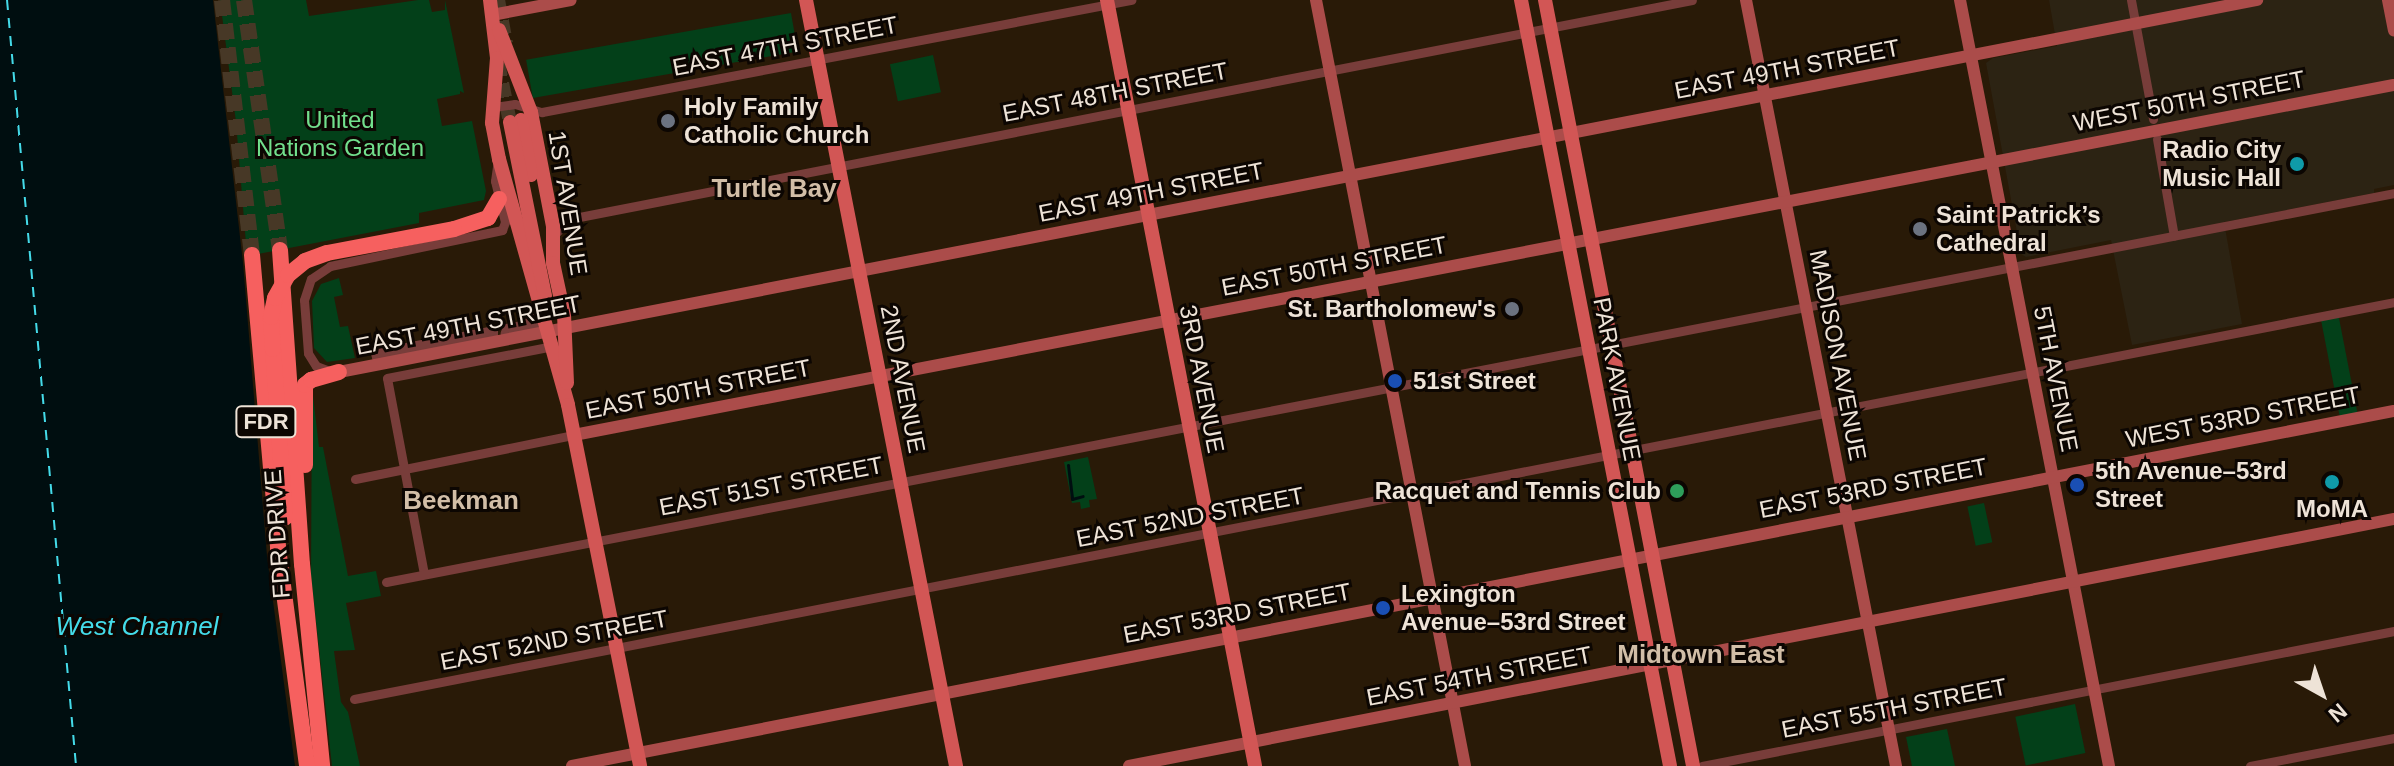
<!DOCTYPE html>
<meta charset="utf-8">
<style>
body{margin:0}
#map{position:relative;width:2394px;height:766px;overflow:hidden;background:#291a07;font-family:Helvetica,sans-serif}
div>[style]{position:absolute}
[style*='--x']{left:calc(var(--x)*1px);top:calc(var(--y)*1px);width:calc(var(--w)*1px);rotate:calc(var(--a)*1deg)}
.commercial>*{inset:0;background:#2c2313}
.green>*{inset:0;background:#034019;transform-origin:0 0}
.water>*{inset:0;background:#000e10}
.stream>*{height:3px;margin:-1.5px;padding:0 1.5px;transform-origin:1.5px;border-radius:1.5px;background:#000e10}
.ferry>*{height:2px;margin-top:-1px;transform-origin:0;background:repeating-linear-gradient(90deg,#44dbe9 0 10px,transparent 0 18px)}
.primary-tunnel>*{height:14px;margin-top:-7px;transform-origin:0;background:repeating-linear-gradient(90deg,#473826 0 14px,transparent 0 21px)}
.highway-tunnel>*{height:16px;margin-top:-8px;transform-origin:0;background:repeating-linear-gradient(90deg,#473826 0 16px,transparent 0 24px)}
.street>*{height:9px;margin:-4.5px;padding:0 4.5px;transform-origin:4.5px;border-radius:4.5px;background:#783d3a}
.secondary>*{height:12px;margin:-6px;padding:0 6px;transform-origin:6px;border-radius:6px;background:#ab4c4a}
.primary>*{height:14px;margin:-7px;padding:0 7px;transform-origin:7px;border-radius:7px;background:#d25655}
.highway>*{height:16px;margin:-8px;padding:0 8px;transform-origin:8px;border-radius:8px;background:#f6605f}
.highway-bridge>*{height:16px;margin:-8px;padding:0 8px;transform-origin:8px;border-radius:8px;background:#f6605f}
.dots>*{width:22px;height:22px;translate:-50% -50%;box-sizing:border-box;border:4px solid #0c0602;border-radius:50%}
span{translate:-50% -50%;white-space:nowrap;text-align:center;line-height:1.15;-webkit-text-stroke:6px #0c0602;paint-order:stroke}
.shield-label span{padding:2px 6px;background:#0c0602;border:2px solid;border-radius:6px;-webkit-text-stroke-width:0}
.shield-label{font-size:22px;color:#eee3d7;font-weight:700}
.street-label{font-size:24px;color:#eee3d7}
.poi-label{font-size:24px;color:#eee3d7;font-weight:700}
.left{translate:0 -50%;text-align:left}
.right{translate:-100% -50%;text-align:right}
.park-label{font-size:24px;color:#72e08d}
.neighbourhood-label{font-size:26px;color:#d2bea7;font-weight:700}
.water-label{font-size:26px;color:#44dbe9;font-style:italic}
.north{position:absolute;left:2282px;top:654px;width:80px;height:80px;-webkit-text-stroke:6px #0c0602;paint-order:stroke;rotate:140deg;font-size:22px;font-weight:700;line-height:32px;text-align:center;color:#eee3d7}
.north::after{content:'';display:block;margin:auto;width:28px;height:36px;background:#eee3d7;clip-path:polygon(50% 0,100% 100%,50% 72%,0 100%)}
</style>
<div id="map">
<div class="commercial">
<i style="clip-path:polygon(2049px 0,2394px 0,2394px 185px,2374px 189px,2374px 193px,2224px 222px,2242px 324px,2132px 345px,2111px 240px,2026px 257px,2021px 254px,1986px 63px,1993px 58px,2057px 46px)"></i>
</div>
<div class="green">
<i style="clip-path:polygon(220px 0,306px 0,309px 16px,418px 0,429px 0,432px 12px,445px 10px,445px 0,464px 93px,460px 91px,460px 94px,437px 99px,442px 126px,472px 121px,486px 191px,484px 200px,419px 213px,419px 223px,247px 256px,236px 122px)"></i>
<i style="left:791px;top:13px;width:39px;height:269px;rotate:80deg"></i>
<i style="left:933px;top:55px;width:38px;height:44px;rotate:78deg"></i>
<i style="clip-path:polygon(339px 278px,343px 295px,334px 297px,340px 327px,348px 326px,355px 358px,327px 362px,314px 348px,312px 301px,321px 284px)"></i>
<i style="left:2338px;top:313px;width:106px;height:18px;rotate:79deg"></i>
<i style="clip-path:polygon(312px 387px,319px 447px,323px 447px,348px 576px,376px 571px,381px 596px,346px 603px,355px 650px,334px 651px,341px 702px,348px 712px,360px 766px,332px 766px,311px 576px)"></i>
<i style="clip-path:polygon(1088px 457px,1097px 499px,1089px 500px,1090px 507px,1081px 509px,1080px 502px,1072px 503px,1064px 462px)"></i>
<i style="left:1984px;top:503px;width:40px;height:17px;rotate:78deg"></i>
<i style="left:2075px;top:704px;width:50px;height:61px;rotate:78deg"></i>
<i style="clip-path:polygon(1947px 729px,1955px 766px,1912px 766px,1906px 737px)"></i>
</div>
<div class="water">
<i style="clip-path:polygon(0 0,213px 0,243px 263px,267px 556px,295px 766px,0 766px)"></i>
</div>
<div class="stream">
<i style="--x:1068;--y:465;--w:34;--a:83"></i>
<i style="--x:1072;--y:499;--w:11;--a:-15"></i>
</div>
<div class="ferry">
<i style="--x:7;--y:0;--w:769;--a:84.85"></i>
</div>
<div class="primary-tunnel">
<i style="--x:498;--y:0;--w:44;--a:79.5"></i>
<i style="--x:498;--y:63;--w:60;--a:78.5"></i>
</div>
<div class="highway-tunnel">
<i style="--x:222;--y:0;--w:257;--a:83.3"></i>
<i style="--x:244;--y:0;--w:253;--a:81.8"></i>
</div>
<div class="street">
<i style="--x:2131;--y:0;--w:121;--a:79.5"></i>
<i style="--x:494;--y:107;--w:21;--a:-8"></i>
<i style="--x:515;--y:104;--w:28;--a:17"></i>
<i style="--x:542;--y:112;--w:600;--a:-10.77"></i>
<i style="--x:2157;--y:139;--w:98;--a:80.1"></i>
<i style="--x:555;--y:234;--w:21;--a:-47"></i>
<i style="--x:569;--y:219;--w:1144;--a:-11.03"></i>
<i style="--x:532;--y:311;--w:14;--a:60"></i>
<i style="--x:539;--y:323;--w:5;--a:127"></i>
<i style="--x:536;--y:327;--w:32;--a:169"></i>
<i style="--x:505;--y:333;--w:5;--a:-79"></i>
<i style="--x:506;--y:328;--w:20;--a:-11"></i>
<i style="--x:526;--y:324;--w:14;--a:-65"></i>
<i style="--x:493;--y:330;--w:5;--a:90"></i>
<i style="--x:493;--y:335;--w:119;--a:169.4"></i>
<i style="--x:376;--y:357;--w:4;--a:-104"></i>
<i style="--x:375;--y:353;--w:120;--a:-11"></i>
<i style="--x:332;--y:372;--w:17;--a:-159"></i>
<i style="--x:316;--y:366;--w:15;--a:-122"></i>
<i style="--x:308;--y:353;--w:53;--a:-94.3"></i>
<i style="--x:304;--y:300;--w:22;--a:-72"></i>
<i style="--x:311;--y:279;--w:23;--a:-34"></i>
<i style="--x:330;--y:266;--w:176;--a:-11.8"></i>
<i style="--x:502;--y:230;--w:9;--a:-69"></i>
<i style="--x:505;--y:222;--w:42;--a:-103.7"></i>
<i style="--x:495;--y:181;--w:21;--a:-82"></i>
<i style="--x:355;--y:479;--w:223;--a:-11.4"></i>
<i style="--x:424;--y:574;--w:199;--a:-100.7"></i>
<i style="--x:387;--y:378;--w:169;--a:-10.9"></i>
<i style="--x:386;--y:582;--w:2045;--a:-10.96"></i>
<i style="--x:354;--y:699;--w:2078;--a:-11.01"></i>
<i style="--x:1702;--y:766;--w:705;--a:-11.04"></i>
<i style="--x:2250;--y:766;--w:147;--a:-11"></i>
</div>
<div class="secondary">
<i style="--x:1316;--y:0;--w:780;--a:78.99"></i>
<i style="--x:1746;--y:0;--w:781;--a:78.92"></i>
<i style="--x:1960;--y:0;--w:780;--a:78.99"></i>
<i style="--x:2388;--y:0;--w:31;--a:79"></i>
<i style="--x:492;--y:15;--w:80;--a:-10.8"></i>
<i style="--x:339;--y:372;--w:1954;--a:-10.98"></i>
<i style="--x:574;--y:435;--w:1853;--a:-10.89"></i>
<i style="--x:572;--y:766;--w:1856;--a:-11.03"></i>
<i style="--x:1129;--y:766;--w:1289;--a:-11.05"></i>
</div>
<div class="primary">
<i style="--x:490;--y:0;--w:58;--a:83.1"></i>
<i style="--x:497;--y:58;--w:65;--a:94.4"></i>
<i style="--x:492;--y:123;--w:37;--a:79"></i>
<i style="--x:499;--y:159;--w:255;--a:74.3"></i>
<i style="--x:568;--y:405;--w:368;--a:78.7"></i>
<i style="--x:806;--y:0;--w:781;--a:78.92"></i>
<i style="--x:1107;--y:0;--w:780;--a:79.06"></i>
<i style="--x:1521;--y:0;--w:780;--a:78.99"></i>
<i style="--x:1545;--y:0;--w:780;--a:79.06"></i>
<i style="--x:499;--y:30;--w:88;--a:68.7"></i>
<i style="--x:531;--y:112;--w:116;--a:79.1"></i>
<i style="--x:553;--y:226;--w:37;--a:90"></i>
<i style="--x:553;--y:263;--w:52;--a:77.8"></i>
<i style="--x:564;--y:314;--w:69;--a:87.5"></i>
<i style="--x:521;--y:120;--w:56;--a:79.7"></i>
<i style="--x:510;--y:122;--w:177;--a:78.6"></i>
</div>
<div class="highway">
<i style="--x:454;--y:229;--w:36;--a:-18"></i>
<i style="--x:488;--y:218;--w:22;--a:-60"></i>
<i style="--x:280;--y:250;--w:315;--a:86"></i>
<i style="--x:302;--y:564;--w:203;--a:84.3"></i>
<i style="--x:252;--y:255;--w:294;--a:84.9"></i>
<i style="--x:278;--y:548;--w:220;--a:82.4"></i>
<i style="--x:273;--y:349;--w:169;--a:85.9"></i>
<i style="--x:305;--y:465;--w:80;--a:-90"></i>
<i style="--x:305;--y:385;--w:8;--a:-40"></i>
<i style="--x:311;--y:380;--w:29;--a:-16"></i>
</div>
<div class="highway-bridge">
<i style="--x:273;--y:349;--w:32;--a:-94"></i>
<i style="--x:271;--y:317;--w:19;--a:-78"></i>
<i style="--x:275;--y:298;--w:26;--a:-61"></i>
<i style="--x:288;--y:275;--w:22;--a:-39"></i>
<i style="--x:305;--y:261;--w:23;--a:-20"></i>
<i style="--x:327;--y:253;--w:129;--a:-10.7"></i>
</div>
<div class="dots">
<i style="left:668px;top:121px;background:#6b7280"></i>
<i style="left:2297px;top:164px;background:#0f9aa8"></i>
<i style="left:1920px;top:229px;background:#6b7280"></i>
<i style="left:1512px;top:309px;background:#6b7280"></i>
<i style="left:1395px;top:381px;background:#1a4fb4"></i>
<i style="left:2332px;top:482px;background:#0f9aa8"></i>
<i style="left:2077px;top:485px;background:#1a4fb4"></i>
<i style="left:1677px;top:491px;background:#2e9e5b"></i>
<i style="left:1383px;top:608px;background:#1a4fb4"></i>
</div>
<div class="shield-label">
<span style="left:266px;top:422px">FDR</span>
</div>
<div class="street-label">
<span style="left:785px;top:46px;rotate:-11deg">EAST 47TH STREET</span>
<span style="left:1787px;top:69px;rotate:-11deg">EAST 49TH STREET</span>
<span style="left:1115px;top:92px;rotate:-11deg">EAST 48TH STREET</span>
<span style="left:2189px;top:101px;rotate:-11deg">WEST 50TH STREET</span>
<span style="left:1151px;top:192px;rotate:-11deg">EAST 49TH STREET</span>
<span style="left:568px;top:203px;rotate:81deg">1ST AVENUE</span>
<span style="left:1334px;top:266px;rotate:-11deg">EAST 50TH STREET</span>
<span style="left:468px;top:325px;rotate:-11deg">EAST 49TH STREET</span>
<span style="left:1838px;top:355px;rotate:79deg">MADISON AVENUE</span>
<span style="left:903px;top:379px;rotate:79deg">2ND AVENUE</span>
<span style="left:1202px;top:379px;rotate:79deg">3RD AVENUE</span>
<span style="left:1617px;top:379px;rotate:79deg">PARK AVENUE</span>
<span style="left:2056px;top:379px;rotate:79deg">5TH AVENUE</span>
<span style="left:698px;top:389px;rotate:-11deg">EAST 50TH STREET</span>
<span style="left:2243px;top:417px;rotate:-11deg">WEST 53RD STREET</span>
<span style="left:771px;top:486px;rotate:-11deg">EAST 51ST STREET</span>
<span style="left:1873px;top:488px;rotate:-11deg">EAST 53RD STREET</span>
<span style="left:1190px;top:517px;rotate:-11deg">EAST 52ND STREET</span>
<span style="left:277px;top:534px;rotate:-94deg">FDR DRIVE</span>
<span style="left:1237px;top:613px;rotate:-11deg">EAST 53RD STREET</span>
<span style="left:554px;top:640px;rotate:-11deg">EAST 52ND STREET</span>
<span style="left:1479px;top:676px;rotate:-11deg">EAST 54TH STREET</span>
<span style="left:1894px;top:708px;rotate:-11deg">EAST 55TH STREET</span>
</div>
<div class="poi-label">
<span class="left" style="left:684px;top:121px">Holy Family<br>Catholic Church</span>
<span class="right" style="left:2281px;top:164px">Radio City<br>Music Hall</span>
<span class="left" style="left:1936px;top:229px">Saint Patrick’s<br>Cathedral</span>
<span class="right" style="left:1496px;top:309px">St. Bartholomew's</span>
<span class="left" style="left:1413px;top:381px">51st Street</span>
<span class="left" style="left:2095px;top:485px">5th Avenue–53rd<br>Street</span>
<span class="right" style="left:1661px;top:491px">Racquet and Tennis Club</span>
<span style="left:2332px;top:509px">MoMA</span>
<span class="left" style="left:1401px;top:608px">Lexington<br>Avenue–53rd Street</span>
</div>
<div class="park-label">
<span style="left:340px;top:134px">United<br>Nations Garden</span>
</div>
<div class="neighbourhood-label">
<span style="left:774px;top:189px">Turtle Bay</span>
<span style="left:461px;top:501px">Beekman</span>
<span style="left:1701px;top:655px">Midtown East</span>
</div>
<div class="water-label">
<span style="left:137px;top:627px">West Channel</span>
</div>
<div class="north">N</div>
</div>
